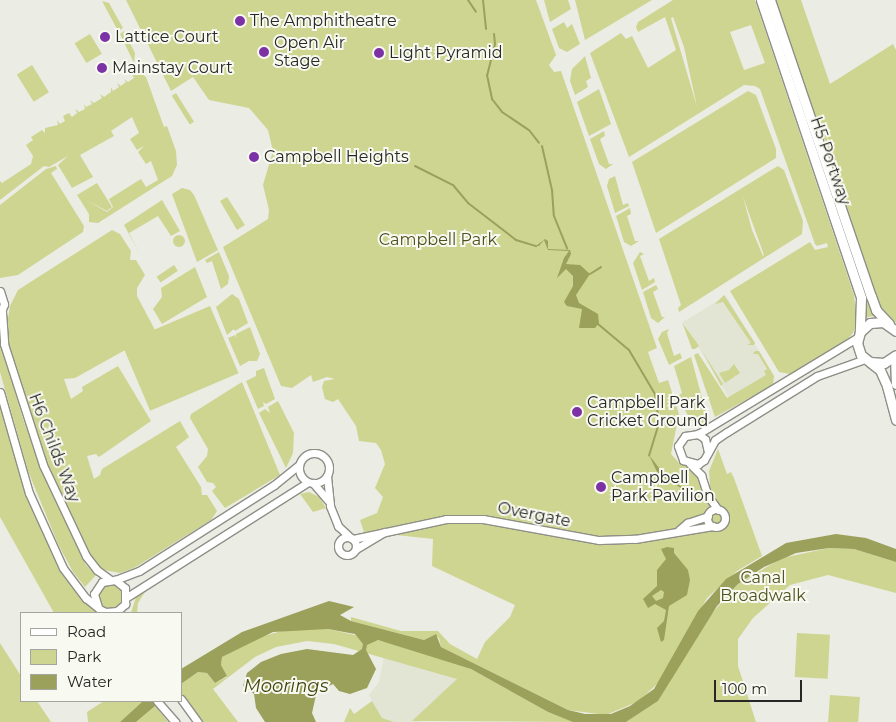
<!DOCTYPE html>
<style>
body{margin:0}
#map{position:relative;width:896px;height:722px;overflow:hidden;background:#ebece4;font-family:Montserrat,sans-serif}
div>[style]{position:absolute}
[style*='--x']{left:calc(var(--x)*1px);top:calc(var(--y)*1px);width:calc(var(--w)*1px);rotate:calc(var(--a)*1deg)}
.built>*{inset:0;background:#e2e4d4;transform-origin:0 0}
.green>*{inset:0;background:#ced591;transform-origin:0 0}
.round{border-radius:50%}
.water>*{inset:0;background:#9ba15a}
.stream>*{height:2px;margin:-1px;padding:0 1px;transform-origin:1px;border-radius:1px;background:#9ba15a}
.roads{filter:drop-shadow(1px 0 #8e8f87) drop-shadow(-1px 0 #8e8f87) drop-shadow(0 1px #8e8f87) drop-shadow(0 -1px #8e8f87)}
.tertiary>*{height:7px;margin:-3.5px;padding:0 3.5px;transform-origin:3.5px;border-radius:3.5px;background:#fff}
.tertiary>.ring{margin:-3.5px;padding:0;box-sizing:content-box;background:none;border:7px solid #fff;border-radius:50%}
.primary>*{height:9px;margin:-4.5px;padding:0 4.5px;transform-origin:4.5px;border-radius:4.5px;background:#fff}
.dots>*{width:14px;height:14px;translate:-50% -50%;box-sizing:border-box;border:2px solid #f8f9f1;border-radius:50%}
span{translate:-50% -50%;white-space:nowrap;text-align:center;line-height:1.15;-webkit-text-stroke:4px #f8f9f1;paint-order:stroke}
.poi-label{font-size:16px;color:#272825}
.left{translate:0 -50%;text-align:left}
.street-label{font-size:16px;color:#272825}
.park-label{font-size:16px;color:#4e511c}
.water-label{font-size:18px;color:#43460f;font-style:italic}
.legend{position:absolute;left:20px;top:612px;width:162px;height:90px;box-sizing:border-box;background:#f8f9f1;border:1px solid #a4a59f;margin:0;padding:6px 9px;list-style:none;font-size:15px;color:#272825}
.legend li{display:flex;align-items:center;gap:10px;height:25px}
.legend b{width:25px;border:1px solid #a4a59f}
.scale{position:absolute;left:714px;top:680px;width:88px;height:22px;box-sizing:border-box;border:2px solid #272825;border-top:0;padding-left:6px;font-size:15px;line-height:18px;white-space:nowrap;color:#272825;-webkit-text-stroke:4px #f8f9f1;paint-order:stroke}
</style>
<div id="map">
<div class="built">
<i style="left:726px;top:296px;width:92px;height:50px;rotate:59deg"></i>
<i style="clip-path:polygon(384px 657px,415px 666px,457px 679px,419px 722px,394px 722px,382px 718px,369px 695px,379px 682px)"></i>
</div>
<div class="green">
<i style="clip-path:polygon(126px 0,536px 0,556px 55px,549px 65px,554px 72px,561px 71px,657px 348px,648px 352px,659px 383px,668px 380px,679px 414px,671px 454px,681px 465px,690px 464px,705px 487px,710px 485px,709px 471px,718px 449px,727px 474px,731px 472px,734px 478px,762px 556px,737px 571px,707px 598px,659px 682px,639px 701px,606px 715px,568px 710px,441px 647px,439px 638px,434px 635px,424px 640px,351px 621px,351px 617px,401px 631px,438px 631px,450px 644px,477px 659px,485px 642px,510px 617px,515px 605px,432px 566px,433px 539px,387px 534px,365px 535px,360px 520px,377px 513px,383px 497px,375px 488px,385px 464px,381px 450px,376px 443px,359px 441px,356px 426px,338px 399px,333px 402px,325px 399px,322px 387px,324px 381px,335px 379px,327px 377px,313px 382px,311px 375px,292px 388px,281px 386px,223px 247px,268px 219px,269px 210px,263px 185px,273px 151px,268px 130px,249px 108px,209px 100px,193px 77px,171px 91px)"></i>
<i style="clip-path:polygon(544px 0,568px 0,571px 9px,550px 22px)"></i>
<i style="clip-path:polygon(575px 0,652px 0,585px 40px)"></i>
<i style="clip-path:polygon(evenodd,673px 0,755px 0,854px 295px,857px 322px,853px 333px,846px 341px,790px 374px,779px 372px,730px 291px,810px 242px,815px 250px,828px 247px,827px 243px,817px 246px,815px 244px,760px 89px,755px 86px,744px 85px,629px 157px,590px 53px,621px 33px,626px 39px,632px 36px,648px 68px,676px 50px,665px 17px,638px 32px,636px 27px,638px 22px,673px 0,673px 17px,684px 47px,697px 107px,671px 18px,673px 17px,673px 0,751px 25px,765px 63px,744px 70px,730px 32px,751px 25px)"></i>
<i style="clip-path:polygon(763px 0,767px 0,874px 316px,867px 317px,847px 242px)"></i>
<i style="clip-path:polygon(770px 0,801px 0,830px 84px,893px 44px,896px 50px,896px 323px,871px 296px)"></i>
<i style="clip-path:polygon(102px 1px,109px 3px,123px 28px,118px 31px)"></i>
<i style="clip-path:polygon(564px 22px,567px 28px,572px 24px,580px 44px,567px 52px,559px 48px,552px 29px)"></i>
<i style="clip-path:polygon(124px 31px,135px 53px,134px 63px,120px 34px)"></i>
<i style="left:90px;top:34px;width:23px;height:18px;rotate:59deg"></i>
<i style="clip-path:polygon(585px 56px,591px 78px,586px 81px,588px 87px,575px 95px,570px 81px,572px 69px)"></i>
<i style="left:32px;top:65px;width:32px;height:18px;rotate:58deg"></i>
<i style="clip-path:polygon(138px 71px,146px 77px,164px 127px,167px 126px,176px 151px,177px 165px,172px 176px,98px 223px,89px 222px,89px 214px,77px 195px,97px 183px,112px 207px,107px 211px,86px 200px,107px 212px,113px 207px,109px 199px,141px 179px,146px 187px,158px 180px,151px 161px,146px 164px,138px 152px,144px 146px,137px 150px,130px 139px,139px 133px,132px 117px,111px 131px,114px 136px,80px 155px,93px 177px,72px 188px,58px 165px,68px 156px,49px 167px,44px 166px,0 200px,0 181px,2px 183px,31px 164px,33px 156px,26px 145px,33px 140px,31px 137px,42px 130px,45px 133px,45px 128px,58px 125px,57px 120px,60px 124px,65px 121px,63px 116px,69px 113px,72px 117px,77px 113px,75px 109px,79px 112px,85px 109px,84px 104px,86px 107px,92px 104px,90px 100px,94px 103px,102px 98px,100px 94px,104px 97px,111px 92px,111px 87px,113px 91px,119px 87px,117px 83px,121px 86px,126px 82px,124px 79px,128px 82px,134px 78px,132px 74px)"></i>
<i style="clip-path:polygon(599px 89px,611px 124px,589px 136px,577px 102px)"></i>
<i style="clip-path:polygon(748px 91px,756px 95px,776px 149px,776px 158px,656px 233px,632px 162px)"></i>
<i style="left:176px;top:93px;width:34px;height:5px;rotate:58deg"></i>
<i style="clip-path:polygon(604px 131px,605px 136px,600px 139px,609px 164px,613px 164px,606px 169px,599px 164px,590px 139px)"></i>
<i style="clip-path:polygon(56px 166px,57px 169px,51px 173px,84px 226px,83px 232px,18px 275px,0 278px,0 205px,46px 169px)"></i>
<i style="clip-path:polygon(evenodd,778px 166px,784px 170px,803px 221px,802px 234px,679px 312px,678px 308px,681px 305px,659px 239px,778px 166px,743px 197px,764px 255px,763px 256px,752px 230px,743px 197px)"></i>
<i style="clip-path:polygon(615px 176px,623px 205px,628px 203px,629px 206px,615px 213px,607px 186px,609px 179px)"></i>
<i style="clip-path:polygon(182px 188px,190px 190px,194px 195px,218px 250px,197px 262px,172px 194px)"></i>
<i style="clip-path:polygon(227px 197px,245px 225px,237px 230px,220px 201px)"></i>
<i style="clip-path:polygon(162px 200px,180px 231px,171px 236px,158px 216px,129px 233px,140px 254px,124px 225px)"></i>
<i style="clip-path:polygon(630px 208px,631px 214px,627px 216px,635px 241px,639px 241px,631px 246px,624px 242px,616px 216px)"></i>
<i style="clip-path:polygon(112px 230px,120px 234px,131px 251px,130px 260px,136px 260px,145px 275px,137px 288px,137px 296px,155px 330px,152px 335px,75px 378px,64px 379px,71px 399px,83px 391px,82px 387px,118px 366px,151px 421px,99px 457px,96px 454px,87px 456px,94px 479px,100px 475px,102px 469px,180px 421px,189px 437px,176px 447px,201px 487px,202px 495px,207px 495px,217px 511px,211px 520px,134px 568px,120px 573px,104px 570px,92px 560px,50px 472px,32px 424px,8px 348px,6px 331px,10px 306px,18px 290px)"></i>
<i class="round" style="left:173px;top:235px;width:12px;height:12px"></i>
<i style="clip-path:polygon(219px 252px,229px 276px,228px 284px,221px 289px,212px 261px,207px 263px,205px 260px)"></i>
<i style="clip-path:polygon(640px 252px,644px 254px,640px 256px,649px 281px,654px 278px,655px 282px,642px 290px,633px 263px)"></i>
<i style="left:174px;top:265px;width:7px;height:21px;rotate:56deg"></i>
<i style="clip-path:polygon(195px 267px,207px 297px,162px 324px,153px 309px,162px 297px,161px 288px)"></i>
<i style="clip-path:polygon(656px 285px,658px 289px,653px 292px,662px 317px,665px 317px,658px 323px,651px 318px,643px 292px)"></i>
<i style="clip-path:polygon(232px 294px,239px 299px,248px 323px,235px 331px,234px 329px,227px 335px,216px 307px)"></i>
<i style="clip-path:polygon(724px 295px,755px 343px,754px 345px,747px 345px,751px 343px,723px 302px,715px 304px)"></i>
<i style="left:210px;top:306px;width:73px;height:96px;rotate:67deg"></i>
<i style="clip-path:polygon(682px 322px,699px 346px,695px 349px,692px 349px)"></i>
<i style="clip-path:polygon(250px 327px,260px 354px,257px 361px,249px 361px,240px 366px,228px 338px,235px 335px,236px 338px,236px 334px)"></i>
<i style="clip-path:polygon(669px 329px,667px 333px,674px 356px,680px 353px,682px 358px,669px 365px,658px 339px,662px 332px)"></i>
<i style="clip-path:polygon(0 341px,23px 419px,45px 477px,86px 565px,96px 575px,85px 587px,73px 572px,58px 544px,28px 471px,0 372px)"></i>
<i style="clip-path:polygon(702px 351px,723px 384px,721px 386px)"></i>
<i style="clip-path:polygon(755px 351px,759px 351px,774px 376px,773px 385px,715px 417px,694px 355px,698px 353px,727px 398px,766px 375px,764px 371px,767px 369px,758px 354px,753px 354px)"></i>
<i style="clip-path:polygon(691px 357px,708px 420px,703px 424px,690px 420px,678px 396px,682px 393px,674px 366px)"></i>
<i style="clip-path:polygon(734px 364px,740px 373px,725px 383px,719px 373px,729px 370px)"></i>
<i style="clip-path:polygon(264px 368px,275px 399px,266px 404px,263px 402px,264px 406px,258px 409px,246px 381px,256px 376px,256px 371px)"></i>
<i style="clip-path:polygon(242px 382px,280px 475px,225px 508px,212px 491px,216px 487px,213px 483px,207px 482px,198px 467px,207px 456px,208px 449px,190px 418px,191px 414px)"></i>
<i style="clip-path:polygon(0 392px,20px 467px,63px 568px,104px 613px,54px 613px,0 517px)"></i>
<i style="clip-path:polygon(278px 401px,294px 433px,293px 453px,286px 468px,259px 413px,265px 409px,270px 413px,268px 407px)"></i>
<i style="clip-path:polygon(309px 492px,319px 497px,326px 508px,313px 512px,300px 494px)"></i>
<i style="clip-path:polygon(286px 499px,289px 500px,146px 590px,138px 603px,137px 613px,131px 613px,137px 594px)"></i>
<i style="clip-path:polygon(829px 548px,854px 549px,896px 562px,896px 593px,828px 575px,790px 585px,753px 618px,738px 639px,738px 666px,756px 722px,626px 722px,658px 701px,706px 620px,738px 584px,782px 558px)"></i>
<i class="round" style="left:98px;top:583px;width:26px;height:26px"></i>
<i style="clip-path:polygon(290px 629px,328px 629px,408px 647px,471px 669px,548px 712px,574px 722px,412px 721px,457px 679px,334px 644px,307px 641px,276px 647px,255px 657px,213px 689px,238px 722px,198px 722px,181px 699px,181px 684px,198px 672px,207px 673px,215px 683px,227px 677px,221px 665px,222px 657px,263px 636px)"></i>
<i style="left:797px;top:633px;width:33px;height:44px;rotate:3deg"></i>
<i style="clip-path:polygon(0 643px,21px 676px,21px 701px,37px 701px,51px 722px,0 722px)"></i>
<i style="left:830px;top:695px;width:30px;height:27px;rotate:4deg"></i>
<i style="clip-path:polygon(104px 701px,143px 701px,120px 722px,88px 722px,87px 712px)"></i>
<i style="clip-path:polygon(161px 701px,166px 701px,157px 708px,168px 722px,136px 722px)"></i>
<i style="clip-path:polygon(372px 701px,382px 718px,394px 722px,344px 722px,350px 708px,354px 714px)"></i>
</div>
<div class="water">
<i style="clip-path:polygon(545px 239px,548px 241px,548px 249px,570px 250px,571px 254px,566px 264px,580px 265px,590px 274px,576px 295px,579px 303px,598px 314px,599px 323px,595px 328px,579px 328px,582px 309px,567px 306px,564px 302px,573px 286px,573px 276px,566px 269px,557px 278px,564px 258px,569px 251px,548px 250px,544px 240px,539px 246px,536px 246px)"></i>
<i style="clip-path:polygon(649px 455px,666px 477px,684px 488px,687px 496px,681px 488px,658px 474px)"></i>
<i style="clip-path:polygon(836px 534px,866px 538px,896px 549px,896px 562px,854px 549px,829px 548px,796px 553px,764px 567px,738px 584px,717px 606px,658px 701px,626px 722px,573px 722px,548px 712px,471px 669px,378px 640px,367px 645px,366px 650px,376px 669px,367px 688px,350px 694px,339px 691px,333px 684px,327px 687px,318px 686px,312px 713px,316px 722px,265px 722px,256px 708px,254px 694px,243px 686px,247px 673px,261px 662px,281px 654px,307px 649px,353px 655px,362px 649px,363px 644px,355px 634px,328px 629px,273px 632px,222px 657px,221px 665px,227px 676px,215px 683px,207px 673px,198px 672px,181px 684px,181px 669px,242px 632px,329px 601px,354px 607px,340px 615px,351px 621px,424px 640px,436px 634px,441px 647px,568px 710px,585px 714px,611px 714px,630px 706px,654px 689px,698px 611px,726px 579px,786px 543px)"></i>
<i style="clip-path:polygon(evenodd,667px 547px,674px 548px,674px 553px,688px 570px,690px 580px,687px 595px,669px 606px,664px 640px,661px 642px,657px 628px,664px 621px,666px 610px,655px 604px,648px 608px,643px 599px,657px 586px,657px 570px,666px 559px,661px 549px,667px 547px,661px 590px,664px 592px,663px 598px,656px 601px,652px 596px,661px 590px)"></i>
<i style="clip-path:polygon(143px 701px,161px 701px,136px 722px,120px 722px)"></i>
</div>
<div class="stream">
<i style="--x:468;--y:0;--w:14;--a:56"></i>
<i style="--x:483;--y:0;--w:29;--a:84"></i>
<i style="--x:494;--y:34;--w:10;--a:84"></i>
<i style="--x:495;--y:44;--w:32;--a:104"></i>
<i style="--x:487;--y:75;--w:25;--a:78"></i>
<i style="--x:492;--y:99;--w:16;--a:52"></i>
<i style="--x:502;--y:112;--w:32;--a:34"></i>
<i style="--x:529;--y:130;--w:16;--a:52"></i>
<i style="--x:542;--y:146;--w:45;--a:77.2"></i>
<i style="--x:552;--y:190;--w:26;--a:86"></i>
<i style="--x:554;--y:216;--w:35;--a:68"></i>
<i style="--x:415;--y:166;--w:42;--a:26.6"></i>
<i style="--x:453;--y:185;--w:23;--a:50"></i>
<i style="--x:468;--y:203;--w:61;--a:37.6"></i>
<i style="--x:516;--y:240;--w:21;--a:17"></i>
<i style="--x:590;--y:274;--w:13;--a:-32"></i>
<i style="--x:598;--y:324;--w:40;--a:40"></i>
<i style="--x:629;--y:350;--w:51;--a:59.4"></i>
<i style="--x:655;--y:394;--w:29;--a:82"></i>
<i style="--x:659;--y:423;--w:34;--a:107"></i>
</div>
<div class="roads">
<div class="tertiary">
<i style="--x:0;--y:291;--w:14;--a:73"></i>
<i style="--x:4;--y:304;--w:12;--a:110"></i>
<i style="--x:2;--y:312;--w:32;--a:86"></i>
<i style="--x:4;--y:344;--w:127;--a:72.1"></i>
<i style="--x:43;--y:465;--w:101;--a:64.7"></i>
<i style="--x:86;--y:556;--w:18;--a:52"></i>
<i style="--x:97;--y:570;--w:17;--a:36"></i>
<i style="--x:0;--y:392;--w:105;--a:74"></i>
<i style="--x:29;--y:493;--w:82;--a:65.6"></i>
<i style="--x:63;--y:568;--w:38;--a:53"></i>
<i style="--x:86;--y:598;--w:19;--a:39"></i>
<i style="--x:101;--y:610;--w:5;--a:22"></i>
<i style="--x:106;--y:612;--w:11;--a:-5"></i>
<i style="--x:117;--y:611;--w:11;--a:-41"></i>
<i style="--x:125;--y:604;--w:16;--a:-90"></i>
<i style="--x:125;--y:588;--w:13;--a:-141"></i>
<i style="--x:115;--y:580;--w:13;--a:171"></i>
<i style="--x:102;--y:582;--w:14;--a:124"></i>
<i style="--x:94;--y:594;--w:14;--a:73"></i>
<i style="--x:698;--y:434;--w:187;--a:-31.2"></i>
<i style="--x:708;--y:452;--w:13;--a:-103"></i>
<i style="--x:705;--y:439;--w:9;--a:-144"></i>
<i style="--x:698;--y:434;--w:13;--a:171"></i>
<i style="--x:685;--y:436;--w:12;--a:125"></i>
<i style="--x:678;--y:446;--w:15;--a:70"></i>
<i style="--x:683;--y:460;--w:16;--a:15"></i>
<i style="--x:698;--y:464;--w:7;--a:-34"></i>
<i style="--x:704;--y:460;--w:23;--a:-61"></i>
<i style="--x:715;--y:440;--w:14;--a:-34"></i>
<i style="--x:727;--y:432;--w:106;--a:-31.9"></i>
<i style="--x:817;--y:376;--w:51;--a:-19.5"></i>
<i class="ring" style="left:299px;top:453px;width:23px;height:23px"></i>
<i style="--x:690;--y:464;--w:16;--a:45"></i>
<i style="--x:701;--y:475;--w:22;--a:72"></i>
<i style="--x:708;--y:496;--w:17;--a:54"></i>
<i style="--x:327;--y:476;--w:30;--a:84"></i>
<i style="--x:330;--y:506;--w:22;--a:68"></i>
<i style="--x:338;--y:526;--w:18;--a:43"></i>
<i style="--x:313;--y:483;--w:23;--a:49"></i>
<i class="ring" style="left:707px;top:509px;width:11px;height:11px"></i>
<i style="--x:679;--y:530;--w:11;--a:-41"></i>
<i style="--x:687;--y:523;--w:22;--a:-18"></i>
<i class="ring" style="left:338px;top:537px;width:11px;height:11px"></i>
<i style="--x:353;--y:539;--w:95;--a:-12.1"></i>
<i style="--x:446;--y:519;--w:37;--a:0"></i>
<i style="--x:483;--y:519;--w:118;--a:10.3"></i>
<i style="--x:599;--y:540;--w:36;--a:-2"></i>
<i style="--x:635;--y:539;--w:79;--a:-9.5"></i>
<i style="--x:356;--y:549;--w:33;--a:-31"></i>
<i style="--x:115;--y:580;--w:26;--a:-21"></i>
<i style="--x:139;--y:571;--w:160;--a:-32.5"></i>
<i style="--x:274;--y:485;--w:32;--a:-39"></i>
<i style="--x:127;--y:597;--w:214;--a:-32.4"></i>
<i style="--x:181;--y:699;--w:29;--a:54"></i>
<i style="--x:157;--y:701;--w:28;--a:49"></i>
</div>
<div class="primary">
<i style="--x:761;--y:0;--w:314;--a:71.4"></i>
<i style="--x:861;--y:298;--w:34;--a:92"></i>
<i style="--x:770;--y:0;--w:313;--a:71.2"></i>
<i style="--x:871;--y:296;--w:15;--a:70"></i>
<i style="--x:876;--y:310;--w:19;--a:47"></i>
<i style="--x:896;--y:331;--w:16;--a:-145"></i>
<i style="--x:883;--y:322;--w:13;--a:176"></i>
<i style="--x:870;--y:323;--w:13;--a:138"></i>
<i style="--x:860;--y:332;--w:11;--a:105"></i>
<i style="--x:857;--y:343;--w:13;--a:72"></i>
<i style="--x:861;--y:355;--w:11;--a:38"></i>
<i style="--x:870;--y:362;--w:14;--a:4"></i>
<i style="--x:884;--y:363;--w:14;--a:-34"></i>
<i style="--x:895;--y:356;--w:28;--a:88"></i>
<i style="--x:871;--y:363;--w:11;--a:38"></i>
<i style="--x:880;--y:370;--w:17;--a:66"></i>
<i style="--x:887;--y:386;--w:35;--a:75"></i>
</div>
</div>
<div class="dots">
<i style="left:240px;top:21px;background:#7c32a4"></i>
<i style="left:105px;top:37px;background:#7c32a4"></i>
<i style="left:264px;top:52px;background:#7c32a4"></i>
<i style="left:379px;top:53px;background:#7c32a4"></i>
<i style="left:102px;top:68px;background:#7c32a4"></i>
<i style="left:254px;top:157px;background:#7c32a4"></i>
<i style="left:577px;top:412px;background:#7c32a4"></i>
<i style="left:601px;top:487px;background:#7c32a4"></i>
</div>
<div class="poi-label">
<span class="left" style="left:250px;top:21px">The Amphitheatre</span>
<span class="left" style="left:115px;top:37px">Lattice Court</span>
<span class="left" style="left:274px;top:52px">Open Air<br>Stage</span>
<span class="left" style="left:389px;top:53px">Light Pyramid</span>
<span class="left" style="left:112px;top:68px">Mainstay Court</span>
<span class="left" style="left:264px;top:157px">Campbell Heights</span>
<span class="left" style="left:587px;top:412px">Campbell Park<br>Cricket Ground</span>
<span class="left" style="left:611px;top:487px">Campbell<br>Park Pavilion</span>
</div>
<div class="street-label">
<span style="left:830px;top:161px;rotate:71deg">H5 Portway</span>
<span style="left:54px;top:448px;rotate:69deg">H6 Childs Way</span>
<span style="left:534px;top:515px;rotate:11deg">Overgate</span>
</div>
<div class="park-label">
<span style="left:438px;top:240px">Campbell Park</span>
<span style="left:763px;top:587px">Canal<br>Broadwalk</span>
</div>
<div class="water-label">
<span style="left:286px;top:686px">Moorings</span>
</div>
<ul class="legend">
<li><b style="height:6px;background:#fff"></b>Road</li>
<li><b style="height:14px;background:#ced591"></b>Park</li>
<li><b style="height:14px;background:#9ba15a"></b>Water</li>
</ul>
<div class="scale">100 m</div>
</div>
